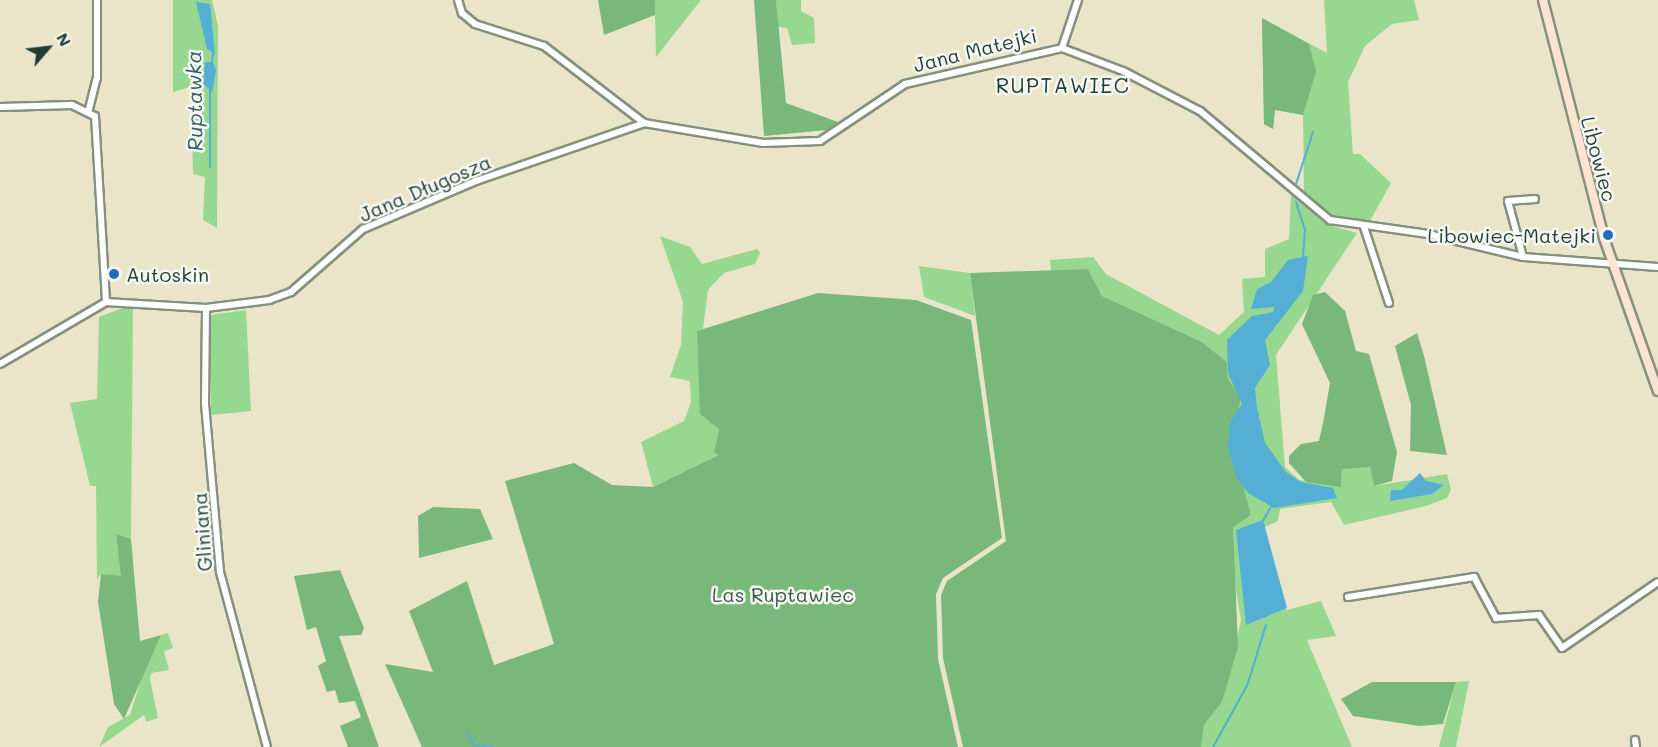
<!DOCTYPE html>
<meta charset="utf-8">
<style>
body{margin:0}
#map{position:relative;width:1658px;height:747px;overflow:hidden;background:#eae5c9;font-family:Mali,sans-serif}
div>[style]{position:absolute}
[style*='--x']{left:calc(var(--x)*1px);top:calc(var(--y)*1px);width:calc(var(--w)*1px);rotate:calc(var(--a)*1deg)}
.green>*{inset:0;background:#96d88f}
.forest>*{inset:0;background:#78b87a}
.water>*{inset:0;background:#55aed3}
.stream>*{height:2px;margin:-1px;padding:0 1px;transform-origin:1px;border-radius:1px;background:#55aed3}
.roads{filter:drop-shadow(2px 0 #84917e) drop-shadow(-2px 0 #84917e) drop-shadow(0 2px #84917e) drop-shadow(0 -2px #84917e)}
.street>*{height:6px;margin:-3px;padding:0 3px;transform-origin:3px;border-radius:3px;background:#fff}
.secondary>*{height:8px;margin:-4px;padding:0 4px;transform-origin:4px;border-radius:4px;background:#fde4d1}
.dots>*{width:16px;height:16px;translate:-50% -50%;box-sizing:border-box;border:3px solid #f6f6f2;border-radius:50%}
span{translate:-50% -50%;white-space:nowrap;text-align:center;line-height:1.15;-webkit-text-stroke:5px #f6f6f2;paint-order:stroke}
.street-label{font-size:20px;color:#1f3d34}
.poi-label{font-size:20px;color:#1f3d34}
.right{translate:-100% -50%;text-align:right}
.left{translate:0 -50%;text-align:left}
.park-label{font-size:20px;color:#375c46}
.neighbourhood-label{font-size:21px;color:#1f3d34;letter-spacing:1.5px}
.water-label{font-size:21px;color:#2f5f64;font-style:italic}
.north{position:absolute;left:18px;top:18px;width:60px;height:60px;-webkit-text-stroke:4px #f6f6f2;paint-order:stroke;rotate:62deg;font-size:16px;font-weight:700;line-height:24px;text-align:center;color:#1f3d34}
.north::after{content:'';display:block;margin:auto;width:21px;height:27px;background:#1f3d34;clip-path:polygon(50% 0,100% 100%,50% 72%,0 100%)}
</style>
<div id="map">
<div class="green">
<i style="clip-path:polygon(173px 0,212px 0,218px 26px,217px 228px,203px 220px,205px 177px,193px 174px,192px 124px,200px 84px,173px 92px)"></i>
<i style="clip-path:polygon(655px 0,701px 0,656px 57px,655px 15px)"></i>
<i style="clip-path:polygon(776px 0,801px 0,801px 11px,814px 18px,815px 43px,792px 45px,787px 28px,778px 27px)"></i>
<i style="clip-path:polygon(1324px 0,1414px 0,1419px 20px,1392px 24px,1365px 46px,1348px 82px,1353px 154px,1360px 154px,1391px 183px,1370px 221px,1337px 218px,1304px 194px,1303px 115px,1275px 109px,1273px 129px,1264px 124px,1262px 18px,1327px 53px)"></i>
<i style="clip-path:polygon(1291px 195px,1326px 224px,1357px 233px,1276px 355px,1285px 467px,1299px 480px,1341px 486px,1342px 469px,1361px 465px,1370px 467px,1374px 486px,1447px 474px,1451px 490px,1447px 498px,1426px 506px,1344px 525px,1331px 502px,1280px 509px,1278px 521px,1263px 528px,1281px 604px,1287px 610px,1321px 601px,1336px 636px,1307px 640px,1352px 747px,1201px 747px,1204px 725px,1222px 702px,1241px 620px,1230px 554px,1233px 526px,1251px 515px,1233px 446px,1241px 397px,1228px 379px,1227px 362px,1202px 342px,1102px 296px,1088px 269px,1051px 271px,1050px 260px,1093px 257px,1106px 274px,1219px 335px,1244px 312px,1242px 279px,1265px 277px,1265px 249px,1289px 239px)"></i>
<i style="clip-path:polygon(660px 236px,690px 247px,702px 264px,757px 249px,760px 253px,755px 264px,724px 273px,708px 290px,703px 329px,697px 331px,719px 429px,714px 452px,720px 455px,653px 487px,641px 442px,684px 421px,691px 402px,690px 381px,670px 377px,681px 345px,683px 302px)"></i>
<i style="clip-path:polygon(919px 266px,970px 273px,975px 316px,924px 297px)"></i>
<i style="clip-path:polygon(133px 304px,131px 539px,116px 534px,122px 577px,101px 574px,97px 579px,96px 486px,90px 486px,70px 403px,97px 399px,99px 317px)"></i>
<i style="clip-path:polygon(246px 310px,251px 411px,211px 415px,210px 315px)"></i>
<i style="clip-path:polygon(168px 633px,173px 648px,164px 651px,169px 670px,151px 673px,150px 679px,158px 718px,146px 722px,144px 715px,99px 747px,108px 727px,130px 715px,144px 670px,161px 635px)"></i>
<i style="clip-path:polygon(1469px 681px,1456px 747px,1439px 747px,1456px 682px)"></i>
</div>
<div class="forest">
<i style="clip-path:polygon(598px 0,655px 0,655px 15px,604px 35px)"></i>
<i style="clip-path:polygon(754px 0,776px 0,786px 103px,838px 122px,827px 130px,764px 136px)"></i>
<i style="clip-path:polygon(1262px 18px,1309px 44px,1316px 71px,1303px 115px,1275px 110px,1273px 129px,1264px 124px)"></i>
<i style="clip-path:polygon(1088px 269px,1102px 296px,1202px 342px,1227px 362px,1228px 379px,1241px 397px,1233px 446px,1251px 515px,1233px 527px,1238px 647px,1222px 702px,1204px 725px,1201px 747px,963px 747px,943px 658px,941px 595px,947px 581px,1006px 541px,970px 273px)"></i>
<i style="clip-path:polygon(1325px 292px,1345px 311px,1356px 351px,1369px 354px,1397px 452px,1392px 481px,1374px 486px,1370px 467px,1342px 469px,1341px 487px,1306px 482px,1289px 463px,1289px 456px,1301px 444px,1319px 441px,1323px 423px,1330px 383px,1302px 324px,1313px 295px)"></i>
<i style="clip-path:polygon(818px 293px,916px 300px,971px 320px,1002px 538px,943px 578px,936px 594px,938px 659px,958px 747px,422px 747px,385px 664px,433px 672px,409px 611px,467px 581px,494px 665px,554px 644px,505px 481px,574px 463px,612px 485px,653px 487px,719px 455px,714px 452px,719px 429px,700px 414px,697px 331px)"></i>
<i style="clip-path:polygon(1417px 333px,1424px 356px,1447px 455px,1410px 451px,1411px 405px,1395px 346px)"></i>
<i style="clip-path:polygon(433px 507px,480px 509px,493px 539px,419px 558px,418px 516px)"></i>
<i style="clip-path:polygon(116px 534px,131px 539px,140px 641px,161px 635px,124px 719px,114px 704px,98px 602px,101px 574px,121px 576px)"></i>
<i style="clip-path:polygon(340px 570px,364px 628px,361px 635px,339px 636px,379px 747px,348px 747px,340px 726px,361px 717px,355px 701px,339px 703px,335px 690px,327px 692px,318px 666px,326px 661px,316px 627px,307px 630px,294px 576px)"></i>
<i style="clip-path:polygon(1372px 682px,1456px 682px,1443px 724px,1420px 726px,1353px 716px,1341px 699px)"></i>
</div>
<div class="water">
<i style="clip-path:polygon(196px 2px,210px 4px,215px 54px,207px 49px)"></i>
<i style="clip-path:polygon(205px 62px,213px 62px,216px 70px,212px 93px,203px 83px)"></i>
<i style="clip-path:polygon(1308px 256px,1303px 291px,1265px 340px,1270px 365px,1255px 388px,1257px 408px,1265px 443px,1286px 472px,1301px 482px,1333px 488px,1337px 498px,1274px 508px,1248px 493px,1236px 476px,1228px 447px,1230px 422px,1242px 404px,1228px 373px,1227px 340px,1252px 316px,1273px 312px,1274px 307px,1251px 309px,1257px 289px,1271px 282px,1288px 260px)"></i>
<i style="clip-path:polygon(1420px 473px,1426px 481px,1444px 485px,1432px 494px,1390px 501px,1391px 490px,1402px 490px)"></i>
<i style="clip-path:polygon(1263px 520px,1287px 608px,1246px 625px,1236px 530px)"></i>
</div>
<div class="stream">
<i style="--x:212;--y:64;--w:12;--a:-85"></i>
<i style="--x:210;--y:90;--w:77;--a:90"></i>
<i style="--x:1296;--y:184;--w:55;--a:-71.9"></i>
<i style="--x:1296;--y:202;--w:28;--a:72"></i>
<i style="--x:1305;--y:229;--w:29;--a:94"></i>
<i style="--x:1263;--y:521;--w:18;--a:-61"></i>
<i style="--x:468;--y:733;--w:13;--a:63"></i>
<i style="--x:474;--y:745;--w:20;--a:6"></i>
<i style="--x:1213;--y:747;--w:70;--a:-60.9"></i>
<i style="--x:1247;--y:686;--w:64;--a:-72.7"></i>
</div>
<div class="roads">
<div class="street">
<i style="--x:458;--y:0;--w:14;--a:73"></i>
<i style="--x:462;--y:13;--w:17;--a:40"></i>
<i style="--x:475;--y:24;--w:72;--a:17.7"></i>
<i style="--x:544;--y:46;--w:126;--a:37.6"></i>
<i style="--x:644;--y:123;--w:121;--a:9.5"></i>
<i style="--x:763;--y:143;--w:57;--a:-2"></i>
<i style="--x:820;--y:141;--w:102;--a:-33.8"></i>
<i style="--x:905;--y:84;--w:161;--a:-12.9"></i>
<i style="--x:1062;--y:48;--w:65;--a:20.7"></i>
<i style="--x:1123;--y:71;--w:87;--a:27.5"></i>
<i style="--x:1200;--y:111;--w:170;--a:40"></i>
<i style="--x:1330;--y:220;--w:99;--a:8.1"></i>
<i style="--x:1428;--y:234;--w:98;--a:13.6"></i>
<i style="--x:1523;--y:257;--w:135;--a:4.2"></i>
<i style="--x:1062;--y:48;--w:51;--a:-71.6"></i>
<i style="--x:0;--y:107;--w:72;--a:-1.6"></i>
<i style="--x:72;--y:105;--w:25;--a:26"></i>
<i style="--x:95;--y:116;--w:186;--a:86.6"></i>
<i style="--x:89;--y:109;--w:32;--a:-76"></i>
<i style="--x:97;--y:78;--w:78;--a:-90"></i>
<i style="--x:1364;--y:227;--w:80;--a:71.8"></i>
<i style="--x:1523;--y:257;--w:58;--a:-105"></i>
<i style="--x:1508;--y:201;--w:27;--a:-4"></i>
<i style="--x:106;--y:302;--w:100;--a:3.4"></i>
<i style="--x:206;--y:308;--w:64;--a:-7.2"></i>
<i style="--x:269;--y:300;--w:23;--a:-20"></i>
<i style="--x:291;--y:292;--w:96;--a:-41.2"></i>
<i style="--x:363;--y:229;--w:123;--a:-23"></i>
<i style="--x:476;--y:181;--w:178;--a:-19"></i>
<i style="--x:206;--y:308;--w:96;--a:90.6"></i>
<i style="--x:205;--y:404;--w:169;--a:84.9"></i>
<i style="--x:220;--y:572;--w:181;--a:75"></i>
<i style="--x:0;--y:364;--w:123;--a:-30.3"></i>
<i style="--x:1348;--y:597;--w:128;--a:-9"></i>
<i style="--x:1474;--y:577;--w:47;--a:61.8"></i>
<i style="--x:1496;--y:618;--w:43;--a:-4"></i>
<i style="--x:1539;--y:615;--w:40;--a:55.1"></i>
<i style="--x:1562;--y:648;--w:116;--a:-34.5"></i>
<i style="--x:1635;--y:740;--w:7;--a:82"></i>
</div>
<div class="secondary">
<i style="--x:1543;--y:0;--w:246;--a:75.6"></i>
<i style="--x:1604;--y:238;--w:162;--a:70.6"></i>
</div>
</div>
<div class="dots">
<i style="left:1608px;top:235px;background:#1f6fb2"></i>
<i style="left:114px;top:274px;background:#1f6fb2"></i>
</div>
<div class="street-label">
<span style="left:975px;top:50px;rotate:-14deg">Jana Matejki</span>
<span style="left:1599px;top:159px;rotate:75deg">Libowiec</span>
<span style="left:425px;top:188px;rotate:-23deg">Jana Długosza</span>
<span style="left:202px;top:532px;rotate:-94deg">Gliniana</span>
</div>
<div class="poi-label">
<span class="right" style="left:1596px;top:235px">Libowiec-Matejki</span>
<span class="left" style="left:126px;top:274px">Autoskin</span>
</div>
<div class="park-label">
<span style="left:783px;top:594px">Las Ruptawiec</span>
</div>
<div class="neighbourhood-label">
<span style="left:1063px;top:85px">RUPTAWIEC</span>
</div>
<div class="water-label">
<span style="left:194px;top:101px;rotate:-91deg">Ruptawka</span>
</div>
<div class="north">N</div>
</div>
